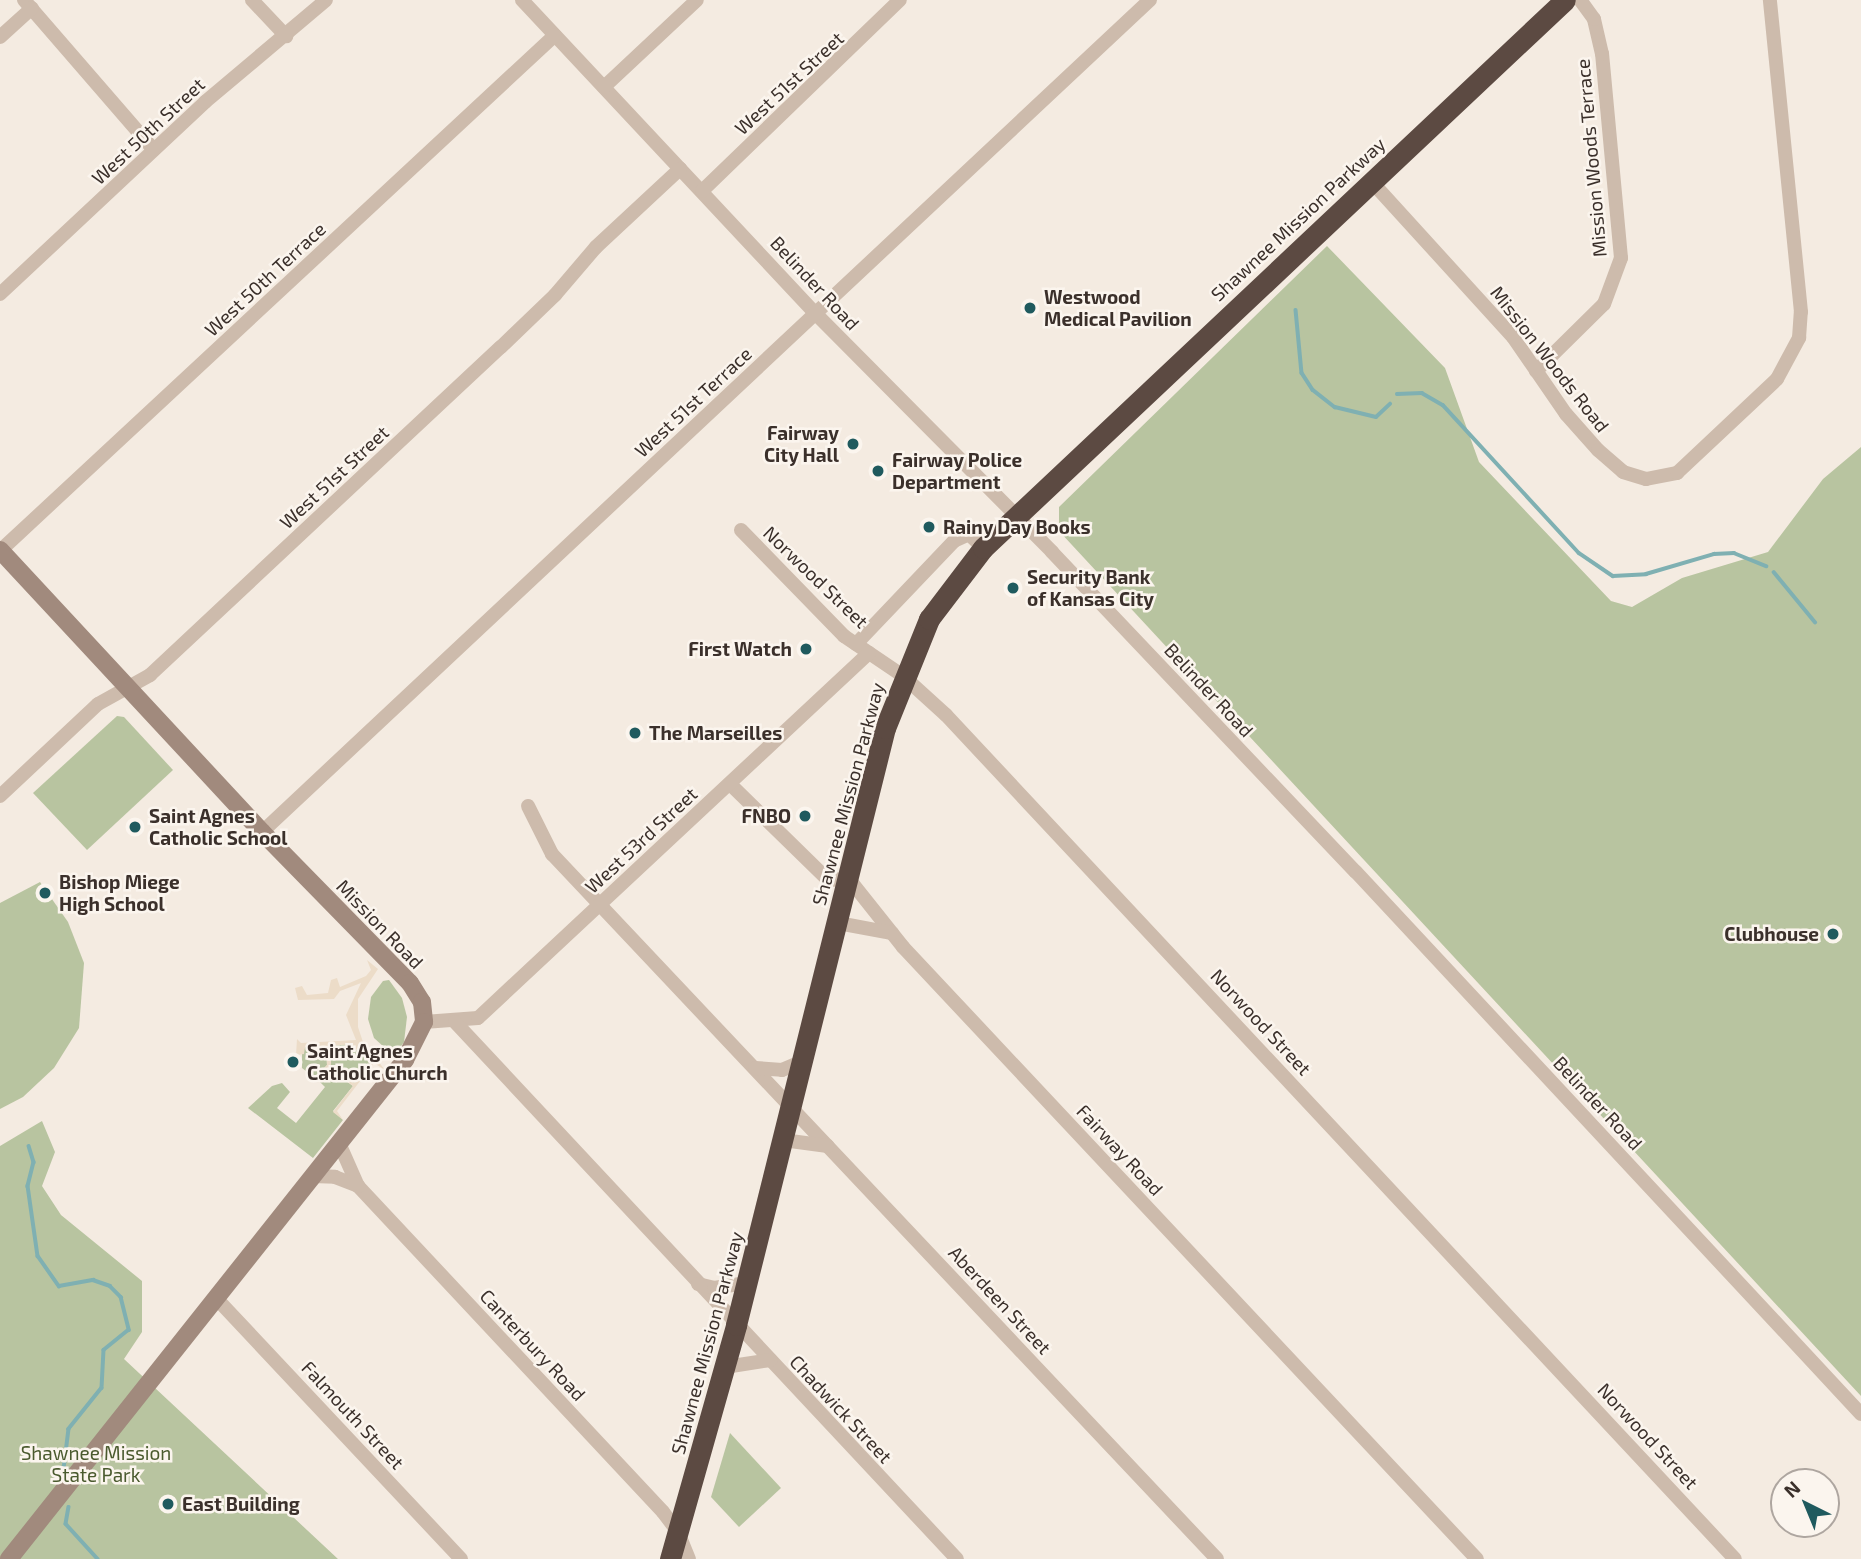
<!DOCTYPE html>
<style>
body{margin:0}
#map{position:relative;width:1861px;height:1559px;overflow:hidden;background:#f4ebe1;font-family:"Exo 2",sans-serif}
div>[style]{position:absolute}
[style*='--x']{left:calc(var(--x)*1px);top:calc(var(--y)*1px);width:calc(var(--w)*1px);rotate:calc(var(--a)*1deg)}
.green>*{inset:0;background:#b8c4a0}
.plaza>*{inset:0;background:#ecdcc8}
.stream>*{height:3.5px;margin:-1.75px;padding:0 1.75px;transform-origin:1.75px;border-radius:1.75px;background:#7fb0b2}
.street>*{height:14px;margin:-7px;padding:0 7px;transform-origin:7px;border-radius:7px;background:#cdbbac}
.secondary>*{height:18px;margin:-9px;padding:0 9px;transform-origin:9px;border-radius:9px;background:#a18a7d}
.highway>*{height:21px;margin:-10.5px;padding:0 10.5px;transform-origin:10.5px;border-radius:10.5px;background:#5c4a42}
.dots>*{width:19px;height:19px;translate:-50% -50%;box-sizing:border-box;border:4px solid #fbf5ee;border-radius:50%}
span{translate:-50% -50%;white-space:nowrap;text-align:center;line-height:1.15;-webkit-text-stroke:5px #fbf5ee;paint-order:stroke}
.street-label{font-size:19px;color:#3b302b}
.poi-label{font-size:19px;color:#3b302b;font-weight:700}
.left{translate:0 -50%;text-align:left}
.right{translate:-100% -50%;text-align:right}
.park-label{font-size:19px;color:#4a5a2e}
.north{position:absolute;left:1770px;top:1468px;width:70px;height:70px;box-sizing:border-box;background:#fbf5ee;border:2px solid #aea6a0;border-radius:50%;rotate:317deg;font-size:19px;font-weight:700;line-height:28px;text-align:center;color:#3b302b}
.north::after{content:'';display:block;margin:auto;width:24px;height:32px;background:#1f5a5e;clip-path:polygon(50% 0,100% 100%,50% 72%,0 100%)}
</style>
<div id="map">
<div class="green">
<i style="clip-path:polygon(1327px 246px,1445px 368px,1479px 462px,1611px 601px,1632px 607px,1682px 578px,1768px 552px,1823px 479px,1861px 447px,1861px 1396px,1059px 531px,1059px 507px)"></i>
<i style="clip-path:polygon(117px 716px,124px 717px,173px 770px,87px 850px,33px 793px)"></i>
<i style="clip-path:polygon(40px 882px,68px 922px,84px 963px,79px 1028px,54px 1068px,23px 1097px,0 1109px,0 903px)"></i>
<i style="clip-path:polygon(389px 980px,402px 998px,407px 1017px,404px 1042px,394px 1056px,374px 1038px,368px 1019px,371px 997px,383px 981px)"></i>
<i style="clip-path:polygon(353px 1044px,345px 1047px,347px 1055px,361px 1048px,373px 1060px,354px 1083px,331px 1065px,330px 1045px)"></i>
<i style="clip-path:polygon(326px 1046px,327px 1065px,315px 1078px,302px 1068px,302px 1054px,305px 1047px)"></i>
<i style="clip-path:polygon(331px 1070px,353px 1086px,333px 1111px,343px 1120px,313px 1158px,248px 1108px,272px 1086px,282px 1083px,290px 1092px,277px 1108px,296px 1123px,325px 1087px,319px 1081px)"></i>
<i style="clip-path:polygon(42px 1121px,55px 1152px,42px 1186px,61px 1215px,142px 1281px,142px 1332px,124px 1359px,338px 1559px,0 1559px,0 1146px)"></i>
<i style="clip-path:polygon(730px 1433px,781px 1488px,739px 1527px,711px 1497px)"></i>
</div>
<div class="plaza">
<i style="clip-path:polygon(evenodd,367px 960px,378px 969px,358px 999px,358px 1027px,363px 1042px,385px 1070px,374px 1063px,337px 1111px,343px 1120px,333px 1112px,353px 1086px,331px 1070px,319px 1081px,315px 1078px,327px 1065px,326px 1046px,305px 1047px,304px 1054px,296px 1055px,297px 1039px,301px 1043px,356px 1040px,346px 1015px,361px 983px,340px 991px,334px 999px,298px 1000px,295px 988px,302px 986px,307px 995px,328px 993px,331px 980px,337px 978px,340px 987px,366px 976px,371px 970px,367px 960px,353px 1044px,342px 1048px,343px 1055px,361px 1048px,373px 1060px,354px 1083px,331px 1065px,330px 1046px,353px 1044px)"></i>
</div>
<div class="stream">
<i style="--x:1296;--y:310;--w:63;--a:84.6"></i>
<i style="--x:1302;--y:373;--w:20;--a:57"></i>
<i style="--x:1313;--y:390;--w:28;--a:38"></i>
<i style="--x:1335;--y:407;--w:42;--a:13.7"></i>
<i style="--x:1376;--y:417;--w:19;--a:-43"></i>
<i style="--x:1397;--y:394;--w:25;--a:-2"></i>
<i style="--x:1422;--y:393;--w:24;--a:30"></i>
<i style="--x:1443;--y:405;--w:201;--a:47.4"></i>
<i style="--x:1579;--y:553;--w:41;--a:34.1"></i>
<i style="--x:1613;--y:576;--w:33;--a:-3"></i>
<i style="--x:1646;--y:574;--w:71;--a:-16.4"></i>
<i style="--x:1714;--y:554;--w:20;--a:-3"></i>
<i style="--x:1734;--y:553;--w:35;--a:22"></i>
<i style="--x:1774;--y:572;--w:65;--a:50.6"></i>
<i style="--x:29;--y:1146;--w:17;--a:73"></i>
<i style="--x:34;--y:1162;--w:25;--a:104"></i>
<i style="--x:28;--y:1186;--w:71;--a:81.9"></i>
<i style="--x:38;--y:1256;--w:37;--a:55"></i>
<i style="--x:59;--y:1286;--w:35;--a:-10"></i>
<i style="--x:93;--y:1280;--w:18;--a:19"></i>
<i style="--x:110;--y:1286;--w:16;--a:45"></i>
<i style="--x:121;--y:1297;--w:34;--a:76"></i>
<i style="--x:129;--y:1330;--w:32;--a:141"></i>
<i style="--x:104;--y:1350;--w:38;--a:93"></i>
<i style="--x:102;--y:1388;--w:53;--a:128.8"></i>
<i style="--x:69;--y:1429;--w:40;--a:97.1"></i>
<i style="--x:69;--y:1507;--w:17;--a:100"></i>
<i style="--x:66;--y:1524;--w:47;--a:47.6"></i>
</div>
<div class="street">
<i style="--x:24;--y:0;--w:198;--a:49.1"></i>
<i style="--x:252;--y:0;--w:50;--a:46.6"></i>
<i style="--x:522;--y:0;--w:429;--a:46.9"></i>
<i style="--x:815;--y:313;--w:337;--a:45.2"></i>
<i style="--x:1052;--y:552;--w:441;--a:46.5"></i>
<i style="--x:1356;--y:872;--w:741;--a:47.02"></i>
<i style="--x:0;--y:37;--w:43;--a:-42.2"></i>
<i style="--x:604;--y:87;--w:127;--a:-43.1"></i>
<i style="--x:1371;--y:181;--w:211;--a:47.7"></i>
<i style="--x:1513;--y:337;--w:93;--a:55.5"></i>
<i style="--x:1566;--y:414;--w:48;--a:48.4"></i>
<i style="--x:1598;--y:450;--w:33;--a:41"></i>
<i style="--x:1623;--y:472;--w:24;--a:17"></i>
<i style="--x:1646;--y:479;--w:32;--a:-11"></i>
<i style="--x:1677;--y:473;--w:137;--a:-43.2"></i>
<i style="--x:1777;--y:379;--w:47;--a:-61.8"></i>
<i style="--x:1799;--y:338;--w:26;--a:-86"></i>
<i style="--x:1801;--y:312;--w:314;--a:-95.7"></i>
<i style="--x:702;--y:191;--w:275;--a:-44"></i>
<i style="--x:0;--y:294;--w:281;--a:-43.1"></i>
<i style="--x:205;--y:102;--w:158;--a:-40.1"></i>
<i style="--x:1536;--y:371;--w:95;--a:-44.6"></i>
<i style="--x:1604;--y:304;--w:49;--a:-69.7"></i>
<i style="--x:1621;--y:258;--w:205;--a:-95.3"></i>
<i style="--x:1602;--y:54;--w:36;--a:-103"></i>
<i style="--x:1594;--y:19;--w:24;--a:-126"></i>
<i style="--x:741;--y:530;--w:148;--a:45.8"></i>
<i style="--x:844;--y:636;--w:71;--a:34.1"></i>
<i style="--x:903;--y:676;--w:58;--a:42.2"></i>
<i style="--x:946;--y:715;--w:1155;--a:46.93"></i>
<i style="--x:1;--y:550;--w:756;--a:-42.91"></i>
<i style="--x:856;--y:644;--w:142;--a:-46.4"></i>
<i style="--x:954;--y:541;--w:17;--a:-25"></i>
<i style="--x:969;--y:534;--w:20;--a:45"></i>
<i style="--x:730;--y:784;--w:137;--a:44.4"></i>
<i style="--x:828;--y:880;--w:21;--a:-3"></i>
<i style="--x:849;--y:879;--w:87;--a:51.5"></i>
<i style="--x:903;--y:947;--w:839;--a:46.84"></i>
<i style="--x:0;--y:796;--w:134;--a:-43.2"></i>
<i style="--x:98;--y:704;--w:60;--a:-29.1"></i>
<i style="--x:150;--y:675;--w:480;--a:-43.1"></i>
<i style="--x:501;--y:347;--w:75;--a:-43.9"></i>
<i style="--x:555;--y:295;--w:63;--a:-49.5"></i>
<i style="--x:596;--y:247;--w:115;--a:-42.9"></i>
<i style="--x:528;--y:806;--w:54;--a:63.4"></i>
<i style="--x:552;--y:854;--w:969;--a:46.67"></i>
<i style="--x:262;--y:832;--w:1217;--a:-43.14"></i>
<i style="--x:838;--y:923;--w:55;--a:10.5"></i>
<i style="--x:424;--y:1022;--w:54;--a:-4.2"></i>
<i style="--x:478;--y:1018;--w:535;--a:-43.03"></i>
<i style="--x:455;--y:1022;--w:735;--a:46.93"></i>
<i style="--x:755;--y:1068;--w:27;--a:4"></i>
<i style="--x:782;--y:1070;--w:23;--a:-23"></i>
<i style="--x:783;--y:1140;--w:45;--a:7.6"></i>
<i style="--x:339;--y:1143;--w:47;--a:66.2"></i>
<i style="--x:358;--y:1186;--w:446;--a:46.9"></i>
<i style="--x:663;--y:1512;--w:25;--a:53"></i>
<i style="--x:678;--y:1532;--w:29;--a:68"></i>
<i style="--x:312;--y:1176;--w:23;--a:2"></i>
<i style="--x:335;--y:1177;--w:25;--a:21"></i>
<i style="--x:698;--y:1284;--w:16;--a:14"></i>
<i style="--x:714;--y:1288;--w:33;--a:-9"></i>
<i style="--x:216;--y:1298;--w:358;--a:46.8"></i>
<i style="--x:725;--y:1367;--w:46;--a:-8.8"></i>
</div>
<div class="secondary">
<i style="--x:0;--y:550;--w:385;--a:47.1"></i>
<i style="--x:262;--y:832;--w:211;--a:45.6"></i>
<i style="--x:410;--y:983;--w:22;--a:58"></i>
<i style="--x:422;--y:1002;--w:20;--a:84"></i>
<i style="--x:424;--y:1022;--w:42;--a:116.6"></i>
<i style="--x:405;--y:1060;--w:637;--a:128.44"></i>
</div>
<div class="highway">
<i style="--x:670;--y:1559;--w:243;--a:-74.2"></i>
<i style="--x:736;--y:1325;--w:615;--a:-75.99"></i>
<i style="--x:885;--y:728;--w:118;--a:-68"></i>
<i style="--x:929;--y:619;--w:89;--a:-52.7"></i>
<i style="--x:983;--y:548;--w:799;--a:-43.28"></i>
</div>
<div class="dots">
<i style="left:1030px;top:308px;background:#1f5a5e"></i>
<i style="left:853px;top:444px;background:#1f5a5e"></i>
<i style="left:878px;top:471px;background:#1f5a5e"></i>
<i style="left:929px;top:527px;background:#1f5a5e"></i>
<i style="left:1013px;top:588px;background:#1f5a5e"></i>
<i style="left:806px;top:649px;background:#1f5a5e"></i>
<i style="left:635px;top:733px;background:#1f5a5e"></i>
<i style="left:805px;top:816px;background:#1f5a5e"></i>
<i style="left:135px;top:827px;background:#1f5a5e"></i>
<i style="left:45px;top:893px;background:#1f5a5e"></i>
<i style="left:1833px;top:934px;background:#1f5a5e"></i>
<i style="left:293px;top:1062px;background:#1f5a5e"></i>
<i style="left:168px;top:1504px;background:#1f5a5e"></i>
</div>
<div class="street-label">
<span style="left:789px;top:83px;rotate:-43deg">West 51st Street</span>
<span style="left:148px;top:131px;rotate:-43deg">West 50th Street</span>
<span style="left:1591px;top:158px;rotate:-95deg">Mission Woods Terrace</span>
<span style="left:1298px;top:219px;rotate:-43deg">Shawnee Mission Parkway</span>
<span style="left:265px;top:279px;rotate:-43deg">West 50th Terrace</span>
<span style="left:815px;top:283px;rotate:47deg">Belinder Road</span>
<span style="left:1550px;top:359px;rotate:52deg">Mission Woods Road</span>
<span style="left:693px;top:402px;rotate:-43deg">West 51st Terrace</span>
<span style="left:334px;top:477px;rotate:-43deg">West 51st Street</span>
<span style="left:816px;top:577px;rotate:44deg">Norwood Street</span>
<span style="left:1209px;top:690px;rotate:47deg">Belinder Road</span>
<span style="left:848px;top:794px;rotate:-75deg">Shawnee Mission Parkway</span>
<span style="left:641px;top:840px;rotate:-43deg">West 53rd Street</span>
<span style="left:380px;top:924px;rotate:46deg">Mission Road</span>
<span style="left:1261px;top:1022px;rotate:47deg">Norwood Street</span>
<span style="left:1598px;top:1103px;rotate:47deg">Belinder Road</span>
<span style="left:1120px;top:1150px;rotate:47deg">Fairway Road</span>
<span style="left:1000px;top:1300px;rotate:47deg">Aberdeen Street</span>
<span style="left:707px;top:1343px;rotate:-75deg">Shawnee Mission Parkway</span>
<span style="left:533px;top:1345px;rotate:47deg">Canterbury Road</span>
<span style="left:841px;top:1409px;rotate:47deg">Chadwick Street</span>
<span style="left:353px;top:1415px;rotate:47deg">Falmouth Street</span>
<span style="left:1648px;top:1436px;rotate:47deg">Norwood Street</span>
</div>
<div class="poi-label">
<span class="left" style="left:1044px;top:308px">Westwood<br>Medical Pavilion</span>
<span class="right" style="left:839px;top:444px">Fairway<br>City Hall</span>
<span class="left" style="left:892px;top:471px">Fairway Police<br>Department</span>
<span class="left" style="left:943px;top:527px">Rainy Day Books</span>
<span class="left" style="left:1027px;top:588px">Security Bank<br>of Kansas City</span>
<span class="right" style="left:792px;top:649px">First Watch</span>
<span class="left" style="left:649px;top:733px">The Marseilles</span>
<span class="left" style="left:149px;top:827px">Saint Agnes<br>Catholic School</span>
<span class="right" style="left:791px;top:816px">FNBO</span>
<span class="left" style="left:59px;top:893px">Bishop Miege<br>High School</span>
<span class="right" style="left:1819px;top:934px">Clubhouse</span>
<span class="left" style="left:307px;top:1062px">Saint Agnes<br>Catholic Church</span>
<span class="left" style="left:182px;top:1504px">East Building</span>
</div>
<div class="park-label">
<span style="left:96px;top:1464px">Shawnee Mission<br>State Park</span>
</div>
<div class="north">N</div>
</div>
